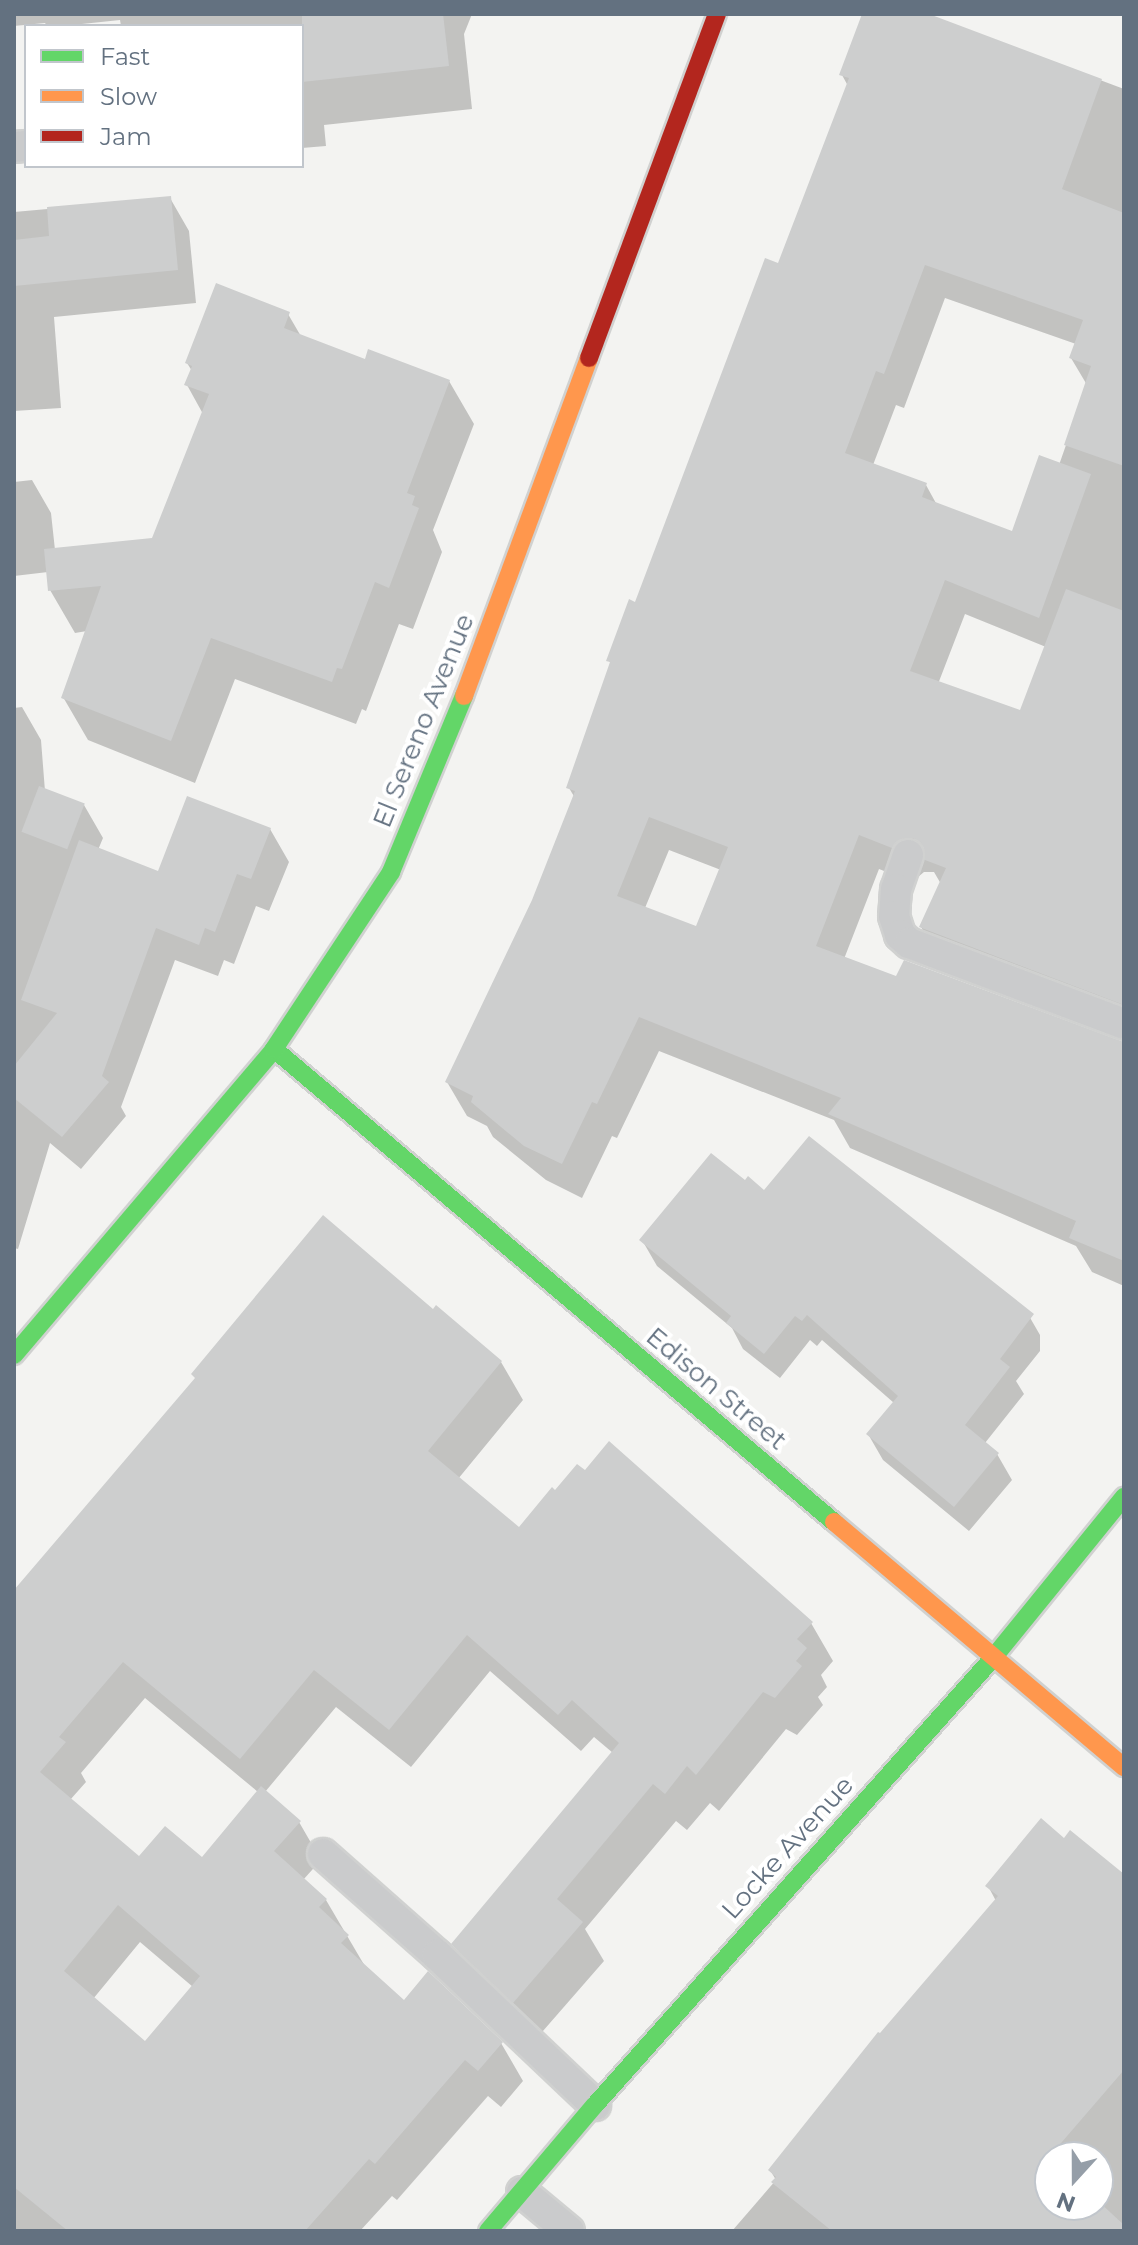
<!DOCTYPE html>
<style>
body{margin:0}
#map{position:relative;width:1138px;height:2245px;overflow:hidden;background:#f3f3f1;font-family:Montserrat,sans-serif}
div>[style]{position:absolute}
[style*='--x']{left:calc(var(--x)*1px);top:calc(var(--y)*1px);width:calc(var(--w)*1px);rotate:calc(var(--a)*1deg)}
.shadow>*{inset:0;background:#0003}
.building>*{inset:0;background:#cdcece;transform-origin:0 0}
.roads{filter:drop-shadow(2px 0 #d0d1d0) drop-shadow(-2px 0 #d0d1d0) drop-shadow(0 2px #d0d1d0) drop-shadow(0 -2px #d0d1d0)}
.lane>*{height:30px;margin:-15px;padding:0 15px;transform-origin:15px;border-radius:15px;background:#cacbcc}
.fast>*{height:18px;margin:-9px;padding:0 9px;transform-origin:9px;border-radius:9px;background:#63d668}
.slow>*{height:18px;margin:-9px;padding:0 9px;transform-origin:9px;border-radius:9px;background:#ff974d}
.jam>*{height:18px;margin:-9px;padding:0 9px;transform-origin:9px;border-radius:9px;background:#b3261e}
span{translate:-50% -50%;white-space:nowrap;text-align:center;line-height:1.15;-webkit-text-stroke:8px #fff;paint-order:stroke}
.street-label{font-size:26px;color:#637180}
.frame{position:absolute;inset:0;border:16px solid #637180;pointer-events:none}
.legend{position:absolute;left:24px;top:24px;width:280px;height:144px;box-sizing:border-box;background:#fff;border:2px solid #c1c6cc;margin:0;padding:10px 14px;list-style:none;font-size:24px;color:#637180}
.legend li{display:flex;align-items:center;gap:16px;height:40px}
.legend b{width:40px;border:2px solid #c1c6cc}
.north{position:absolute;left:1034px;top:2141px;width:80px;height:80px;box-sizing:border-box;background:#fff;border:2px solid #c1c6cc;border-radius:50%;rotate:201deg;font-size:22px;font-weight:700;line-height:32px;text-align:center;color:#637180}
.north::after{content:'';display:block;margin:auto;width:28px;height:36px;background:#959ea8;clip-path:polygon(50% 0,100% 100%,50% 72%,0 100%)}
</style>
<div id="map">
<div class="shadow">
<i style="clip-path:polygon(14px 14px,472px 14px,464px 34px,472px 109px,324px 125px,326px 146px,302px 148px,302px 26px,121px 26px,120px 20px,63px 26px,47px 26px,45px 23px,14px 26px)"></i>
<i style="clip-path:polygon(evenodd,864px 14px,929px 16px,1124px 89px,1124px 1033px,941px 962px,921px 927px,941px 884px,934px 872px,924px 872px,912px 882px,879px 869px,844px 959px,897px 979px,1124px 1043px,1124px 1286px,1092px 1272px,1076px 1246px,850px 1148px,834px 1120px,659px 1051px,617px 1138px,612px 1136px,582px 1198px,546px 1180px,493px 1137px,487px 1126px,467px 1116px,447px 1082px,534px 900px,575px 798px,569px 788px,611px 665px,609px 660px,637px 604px,779px 265px,848px 86px,842px 75px,864px 14px,945px 298px,1076px 344px,1071px 358px,1087px 385px,1059px 465px,1013px 534px,937px 505px,926px 485px,873px 465px,896px 405px,904px 408px,945px 298px,864px 14px,965px 614px,1046px 647px,1021px 712px,938px 684px,965px 614px,864px 14px,669px 850px,721px 870px,697px 928px,645px 908px,669px 850px)"></i>
<i style="clip-path:polygon(170px 198px,189px 231px,196px 303px,54px 317px,61px 408px,14px 411px,14px 212px)"></i>
<i style="clip-path:polygon(288px 314px,302px 338px,366px 362px,449px 381px,474px 424px,433px 530px,442px 552px,413px 629px,399px 624px,366px 711px,362px 709px,356px 724px,235px 679px,195px 783px,88px 740px,63px 697px,87px 631px,75px 633px,50px 590px,48px 572px,14px 576px,14px 482px,32px 480px,51px 513px,55px 550px,153px 540px,203px 414px,187px 385px,192px 371px,187px 363px)"></i>
<i style="clip-path:polygon(22px 707px,41px 740px,45px 791px,84px 805px,103px 838px,98px 850px,160px 873px,270px 829px,289px 862px,269px 911px,256px 906px,234px 964px,224px 960px,218px 976px,175px 960px,121px 1107px,126px 1116px,81px 1169px,50px 1143px,18px 1249px,14px 1248px,14px 708px)"></i>
<i style="clip-path:polygon(745px 1183px,1025px 1309px,1040px 1335px,1040px 1351px,1016px 1381px,1024px 1394px,985px 1443px,997px 1454px,1012px 1480px,969px 1531px,883px 1460px,868px 1434px,894px 1403px,822px 1340px,817px 1346px,810px 1340px,780px 1378px,743px 1349px,732px 1328px,657px 1266px,642px 1240px)"></i>
<i style="clip-path:polygon(evenodd,434px 1312px,501px 1362px,523px 1400px,458px 1479px,519px 1530px,811px 1623px,833px 1661px,821px 1675px,827px 1687px,818px 1697px,823px 1705px,797px 1735px,786px 1729px,719px 1811px,710px 1803px,687px 1830px,676px 1821px,585px 1929px,604px 1961px,536px 2039px,475px 1982px,454px 1944px,613px 1753px,594px 1737px,581px 1751px,490px 1671px,411px 1767px,336px 1707px,265px 1792px,299px 1822px,321px 1860px,303px 1880px,326px 1900px,366px 1968px,404px 2002px,501px 2043px,523px 2081px,501px 2107px,488px 2096px,397px 2200px,392px 2196px,360px 2231px,14px 2231px,14px 1593px,434px 1312px,145px 1698px,258px 1792px,202px 1859px,140px 1858px,70px 1800px,86px 1782px,81px 1773px,145px 1698px,434px 1312px,140px 1942px,193px 1987px,146px 2044px,93px 1999px,140px 1942px)"></i>
<i style="clip-path:polygon(evenodd,988px 1886px,1124px 1889px,1124px 2231px,732px 2231px,776px 2180px,770px 2170px,996px 1901px,988px 1886px,1050px 2157px,1098px 2157px,1098px 2205px,1050px 2205px,1050px 2157px)"></i>
</div>
<div class="building">
<i style="clip-path:polygon(302px 14px,443px 14px,449px 66px,302px 82px)"></i>
<i style="clip-path:polygon(evenodd,862px 14px,929px 14px,1102px 79px,1062px 189px,1124px 213px,1124px 466px,1064px 445px,1091px 366px,1069px 358px,1083px 320px,925px 265px,884px 374px,876px 371px,845px 453px,927px 483px,922px 497px,1012px 531px,1039px 455px,1091px 474px,1039px 618px,945px 580px,910px 671px,1020px 710px,1066px 589px,1124px 611px,1124px 1005px,919px 927px,946px 868px,925px 860px,922px 844px,913px 838px,904px 838px,892px 848px,859px 835px,816px 946px,896px 976px,904px 960px,1124px 1042px,1124px 1261px,1069px 1238px,1076px 1221px,828px 1114px,841px 1098px,639px 1017px,597px 1104px,592px 1102px,562px 1164px,524px 1146px,471px 1102px,473px 1096px,445px 1082px,532px 900px,575px 791px,566px 788px,610px 662px,606px 661px,629px 599px,635px 602px,765px 258px,778px 263px,849px 78px,839px 75px,862px 14px,649px 817px,728px 847px,696px 926px,617px 896px,649px 817px)"></i>
<i style="clip-path:polygon(171px 196px,178px 270px,14px 286px,14px 240px,49px 236px,47px 207px)"></i>
<i style="clip-path:polygon(216px 283px,290px 312px,284px 328px,365px 359px,368px 349px,450px 380px,407px 493px,415px 496px,412px 505px,419px 508px,389px 588px,375px 582px,342px 669px,337px 668px,332px 682px,211px 638px,171px 741px,61px 698px,101px 586px,48px 591px,44px 549px,152px 538px,209px 394px,184px 385px,192px 366px,185px 363px)"></i>
<i style="left:39px;top:786px;width:49px;height:49px;rotate:21deg"></i>
<i style="clip-path:polygon(187px 796px,271px 828px,251px 879px,237px 874px,215px 932px,205px 928px,199px 945px,156px 928px,102px 1076px,109px 1082px,62px 1137px,14px 1098px,14px 1066px,57px 1013px,21px 1000px,79px 840px,158px 871px)"></i>
<i style="clip-path:polygon(809px 1136px,1034px 1314px,1000px 1359px,1010px 1367px,965px 1425px,999px 1453px,954px 1507px,866px 1434px,898px 1396px,807px 1315px,802px 1321px,795px 1316px,764px 1354px,726px 1323px,731px 1316px,639px 1240px,711px 1153px,745px 1180px,748px 1176px,764px 1190px)"></i>
<i style="clip-path:polygon(evenodd,323px 1215px,433px 1309px,436px 1305px,502px 1361px,428px 1451px,519px 1527px,552px 1487px,555px 1490px,577px 1464px,585px 1470px,609px 1441px,813px 1622px,797px 1639px,807px 1648px,796px 1661px,802px 1666px,775px 1698px,763px 1692px,696px 1775px,687px 1766px,665px 1794px,653px 1784px,557px 1899px,583px 1922px,513px 2003px,451px 1944px,619px 1743px,572px 1700px,558px 1715px,467px 1635px,389px 1730px,314px 1670px,240px 1759px,123px 1662px,59px 1737px,66px 1742px,40px 1772px,139px 1856px,165px 1826px,202px 1857px,261px 1786px,301px 1821px,274px 1851px,327px 1899px,319px 1907px,349px 1935px,341px 1943px,404px 2000px,428px 1971px,503px 2042px,478px 2071px,465px 2060px,375px 2164px,369px 2159px,305px 2231px,68px 2231px,14px 2187px,14px 1590px,195px 1378px,191px 1374px,323px 1215px,118px 1905px,200px 1976px,145px 2041px,64px 1971px,118px 1905px)"></i>
<i style="clip-path:polygon(1041px 1818px,1064px 1838px,1070px 1830px,1124px 1874px,1124px 2070px,1049px 2157px,1050px 2205px,1098px 2205px,1098px 2201px,1124px 2225px,1124px 2231px,832px 2231px,771px 2182px,776px 2177px,768px 2170px,878px 2032px,880px 2033px,998px 1896px,985px 1886px)"></i>
</div>
<div class="roads">
<div class="lane">
<i style="--x:14;--y:147;--w:12;--a:-5"></i>
<i style="--x:908;--y:855;--w:36;--a:109"></i>
<i style="--x:896;--y:889;--w:27;--a:94"></i>
<i style="--x:894;--y:916;--w:20;--a:72"></i>
<i style="--x:900;--y:935;--w:12;--a:42"></i>
<i style="--x:909;--y:943;--w:230;--a:20.6"></i>
<i style="--x:323;--y:1854;--w:152;--a:41.5"></i>
<i style="--x:437;--y:1955;--w:218;--a:43.5"></i>
<i style="--x:522;--y:2192;--w:61;--a:39.7"></i>
</div>
<div class="fast">
<i style="--x:274;--y:1049;--w:733;--a:40.19"></i>
<i style="--x:14;--y:1355;--w:402;--a:-49.6"></i>
<i style="--x:274;--y:1049;--w:212;--a:-56.5"></i>
<i style="--x:391;--y:872;--w:191;--a:-67.5"></i>
<i style="--x:488;--y:2231;--w:165;--a:-49.7"></i>
<i style="--x:595;--y:2105;--w:599;--a:-48.32"></i>
<i style="--x:993;--y:1658;--w:208;--a:-50.9"></i>
</div>
<div class="slow">
<i style="--x:464;--y:696;--w:360;--a:-69.7"></i>
<i style="--x:834;--y:1522;--w:380;--a:40.2"></i>
</div>
<div class="jam">
<i style="--x:589;--y:358;--w:367;--a:-69.6"></i>
</div>
</div>
<div class="street-label">
<span style="left:424px;top:721px;rotate:-68deg">El Sereno Avenue</span>
<span style="left:716px;top:1389px;rotate:40deg">Edison Street</span>
<span style="left:788px;top:1848px;rotate:-48deg">Locke Avenue</span>
</div>
<div class="frame"></div>
<ul class="legend">
<li><b style="height:10px;background:#63d668"></b>Fast</li>
<li><b style="height:10px;background:#ff974d"></b>Slow</li>
<li><b style="height:10px;background:#b3261e"></b>Jam</li>
</ul>
<div class="north">N</div>
</div>
